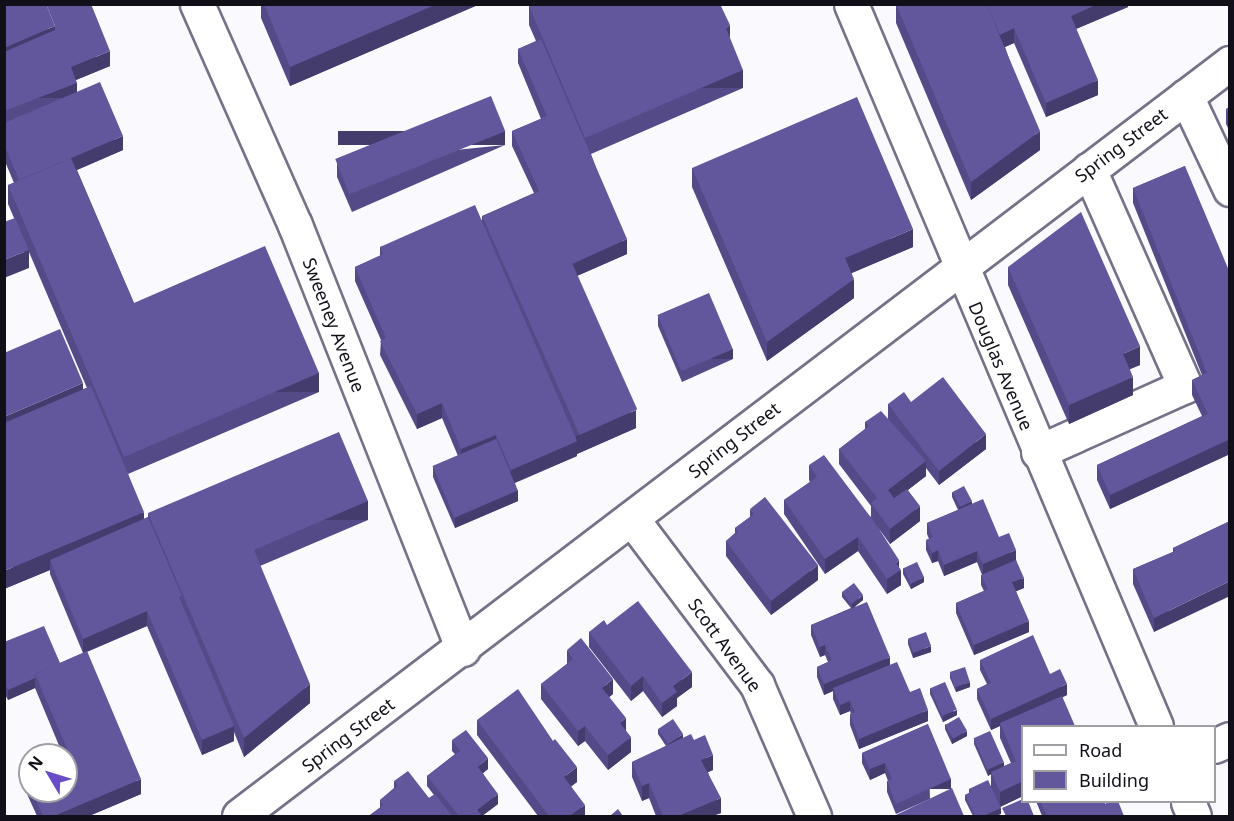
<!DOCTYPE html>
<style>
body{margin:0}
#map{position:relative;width:1234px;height:821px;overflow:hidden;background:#f9f9fe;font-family:"Noto Sans",sans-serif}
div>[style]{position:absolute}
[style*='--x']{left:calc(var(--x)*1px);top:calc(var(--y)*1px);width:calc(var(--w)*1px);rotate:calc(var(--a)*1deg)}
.roads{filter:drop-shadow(2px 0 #747288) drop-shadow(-2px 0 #747288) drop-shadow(0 2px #747288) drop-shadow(0 -2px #747288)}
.minor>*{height:33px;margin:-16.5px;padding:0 16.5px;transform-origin:16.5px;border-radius:16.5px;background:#fff}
.wall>*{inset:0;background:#544a87}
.shaded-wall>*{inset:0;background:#453c6e;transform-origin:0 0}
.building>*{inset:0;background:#62569d;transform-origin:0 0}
span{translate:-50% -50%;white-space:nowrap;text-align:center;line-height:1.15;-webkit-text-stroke:4.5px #fff;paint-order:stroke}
.street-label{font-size:18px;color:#111019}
.frame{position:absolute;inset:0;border:6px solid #111019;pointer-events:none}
.legend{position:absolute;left:1021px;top:725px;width:195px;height:78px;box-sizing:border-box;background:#fff;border:2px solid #a09fa3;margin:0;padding:8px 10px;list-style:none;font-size:18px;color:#111019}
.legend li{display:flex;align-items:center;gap:12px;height:30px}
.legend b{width:30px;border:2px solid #a09fa3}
.north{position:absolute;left:18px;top:743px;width:60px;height:60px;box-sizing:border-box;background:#fff;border:2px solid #a09fa3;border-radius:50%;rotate:308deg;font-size:16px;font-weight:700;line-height:24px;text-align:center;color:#111019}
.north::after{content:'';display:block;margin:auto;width:21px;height:27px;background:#694dc6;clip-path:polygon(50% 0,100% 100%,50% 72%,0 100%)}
</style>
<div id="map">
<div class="roads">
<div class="minor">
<i style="--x:197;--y:4;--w:242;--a:66.1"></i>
<i style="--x:295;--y:225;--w:456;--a:68.4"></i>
<i style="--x:851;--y:4;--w:784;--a:67.1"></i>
<i style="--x:1186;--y:96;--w:103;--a:64.7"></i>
<i style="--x:1038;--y:452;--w:161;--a:-24.2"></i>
<i style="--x:1185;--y:386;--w:237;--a:-113.9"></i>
<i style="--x:632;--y:519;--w:208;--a:53"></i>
<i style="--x:757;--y:685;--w:143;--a:66.5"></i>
<i style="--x:1214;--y:746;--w:17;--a:-24"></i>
<i style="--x:1188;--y:802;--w:15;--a:67"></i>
<i style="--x:239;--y:816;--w:1245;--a:-37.23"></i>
</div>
</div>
<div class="wall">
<i style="clip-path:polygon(4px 4px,110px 66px,76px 80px,77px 92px,123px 150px,77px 170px,134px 303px,319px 392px,128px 474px,144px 519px,148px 517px,148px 513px,368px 520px,260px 566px,310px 703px,244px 757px,234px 732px,234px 741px,202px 755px,147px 626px,87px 652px,141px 794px,89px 816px,37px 816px,27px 794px,27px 779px,30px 778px,30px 791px,66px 791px,66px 755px,63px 755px,35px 688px,8px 700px,4px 693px,4px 642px,60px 663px,83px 653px,50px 574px,50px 570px,4px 589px,83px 389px,87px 388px,29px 252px,29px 268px,14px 218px,8px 204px,8px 185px,14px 183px,4px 159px)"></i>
<i style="clip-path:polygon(261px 4px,480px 4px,290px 86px,261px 18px)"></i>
<i style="clip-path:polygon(531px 4px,720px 4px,743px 88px,591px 154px,627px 254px,577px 276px,636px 428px,577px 454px,577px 456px,515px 483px,518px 501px,455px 528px,433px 477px,433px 467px,458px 456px,442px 418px,417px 429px,380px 355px,381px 340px,355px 281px,355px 267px,380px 256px,380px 247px,482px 220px,482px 216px,534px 193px,512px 146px,512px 131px,541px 119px,518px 63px,518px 49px,536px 41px,529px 25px,529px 6px,531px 5px)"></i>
<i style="clip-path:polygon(896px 4px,1128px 4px,1128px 7px,1076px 29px,1098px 95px,1046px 117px,1014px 43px,1005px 47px,1040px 150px,971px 200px,896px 23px)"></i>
<i style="clip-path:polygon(1230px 107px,1230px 132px,1226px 124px,1226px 109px)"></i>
<i style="clip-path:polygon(505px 145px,352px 212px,337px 177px,337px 162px)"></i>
<i style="clip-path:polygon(1185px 166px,1230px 454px,1110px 509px,1097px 480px,1097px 465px,1202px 416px,1192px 395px,1192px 380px,1202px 375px,1133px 203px,1133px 188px)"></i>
<i style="clip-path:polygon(692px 168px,913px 247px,851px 273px,854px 298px,767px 361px,692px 187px)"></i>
<i style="clip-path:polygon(1008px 267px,1140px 365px,1130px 369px,1133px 395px,1069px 424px,1008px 285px)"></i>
<i style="clip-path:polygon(658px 316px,733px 359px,682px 382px,658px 326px)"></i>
<i style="clip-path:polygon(911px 402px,986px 449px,939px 485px,926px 468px,926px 476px,908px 490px,920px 521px,890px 544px,879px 529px,899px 568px,901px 585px,887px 594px,858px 551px,825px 574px,784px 514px,784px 500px,810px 482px,809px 480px,809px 465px,871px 517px,871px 506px,839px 464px,839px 449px,865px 429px,865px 422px,888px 419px,888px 404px)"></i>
<i style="clip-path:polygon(952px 492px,972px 504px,1016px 560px,1024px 588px,1016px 591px,1029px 632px,974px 655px,956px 613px,956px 603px,984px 591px,981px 585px,981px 575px,982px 575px,977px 562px,944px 576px,938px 561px,932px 563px,926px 550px,926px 540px,929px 539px,927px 534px,927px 523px,958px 510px,952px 497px)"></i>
<i style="clip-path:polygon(750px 509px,818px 580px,771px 615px,726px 556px,726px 541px,735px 533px,735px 528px,750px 517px)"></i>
<i style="clip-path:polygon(1230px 521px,1154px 632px,1133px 584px,1133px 569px,1173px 552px,1173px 548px)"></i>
<i style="clip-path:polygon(903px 568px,924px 582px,911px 589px,903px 574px)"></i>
<i style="clip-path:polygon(842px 592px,863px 600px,855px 606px,890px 665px,910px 692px,928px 721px,859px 749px,850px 725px,850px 714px,851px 714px,850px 711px,840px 715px,833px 699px,833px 691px,824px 695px,817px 677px,817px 667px,828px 662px,825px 655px,820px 657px,811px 635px,811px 625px,851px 608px,842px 597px)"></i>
<i style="clip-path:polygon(607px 625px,692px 687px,677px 698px,677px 706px,662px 717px,643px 691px,631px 701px,589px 647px,589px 632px)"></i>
<i style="clip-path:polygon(908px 639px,931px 652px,913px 658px,908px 644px)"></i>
<i style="clip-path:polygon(567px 650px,613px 694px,609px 697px,626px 731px,631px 752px,608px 770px,585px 741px,578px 746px,541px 699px,541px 684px,567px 664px)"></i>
<i style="clip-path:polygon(980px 660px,1050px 674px,1067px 695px,1063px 697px,1023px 796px,1000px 807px,1001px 814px,994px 816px,973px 816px,965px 800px,965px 795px,969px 793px,969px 789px,991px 786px,991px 774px,988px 776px,974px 744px,974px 739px,1004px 766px,1011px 763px,1000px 738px,1000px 726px,991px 730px,977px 699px,977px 689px,987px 684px,980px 670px)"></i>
<i style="clip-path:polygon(950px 673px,970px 687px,956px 692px,950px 678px)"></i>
<i style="clip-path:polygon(930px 688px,957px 715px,943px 722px,930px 694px)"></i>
<i style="clip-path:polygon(477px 720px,577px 782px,571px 786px,585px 816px,538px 816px,477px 735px)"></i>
<i style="clip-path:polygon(928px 724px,930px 799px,896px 814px,887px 792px,887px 781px,888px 781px,885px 773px,870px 780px,862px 763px,862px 753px)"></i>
<i style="clip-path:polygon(945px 724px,967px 736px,952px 744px,945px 729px)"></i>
<i style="clip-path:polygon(658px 729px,683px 738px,694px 740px,713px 770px,708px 772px,721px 813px,712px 816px,656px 816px,649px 798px,642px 801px,632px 777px,632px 762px,666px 746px,658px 734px)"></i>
<i style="clip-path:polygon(452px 740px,488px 769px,483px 773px,498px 804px,482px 816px,370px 816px,370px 815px,380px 808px,380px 800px,394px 788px,394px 781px,429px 798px,434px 795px,427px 786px,427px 776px,455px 754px,452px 751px)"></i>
<i style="clip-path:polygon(1036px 801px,1104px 801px,1105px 804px,1124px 816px,1042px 816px)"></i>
</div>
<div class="shaded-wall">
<i style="clip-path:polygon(437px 4px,480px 4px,290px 86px,290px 67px)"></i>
<i style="clip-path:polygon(1098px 4px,1128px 4px,1128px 7px,1071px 31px,1071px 16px)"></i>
<i style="clip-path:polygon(730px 25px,730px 44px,726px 28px)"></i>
<i style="clip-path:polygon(55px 26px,55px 45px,4px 66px,4px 48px)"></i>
<i style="clip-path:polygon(1014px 28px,1014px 43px,998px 50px,998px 35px)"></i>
<i style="clip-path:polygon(110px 51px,110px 66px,71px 82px,71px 67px)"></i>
<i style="left:743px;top:70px;width:18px;height:172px;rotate:90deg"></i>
<i style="clip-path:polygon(1098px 80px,1098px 95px,1046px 117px,1046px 103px)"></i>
<i style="left:77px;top:83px;width:15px;height:78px;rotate:90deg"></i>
<i style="left:505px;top:131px;width:14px;height:167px;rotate:90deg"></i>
<i style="clip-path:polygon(1040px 131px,1040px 150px,971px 200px,971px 182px)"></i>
<i style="clip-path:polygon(123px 136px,123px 150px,19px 195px,19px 180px)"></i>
<i style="clip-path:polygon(913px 229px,913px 247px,845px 276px,845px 258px)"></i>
<i style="clip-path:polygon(627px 239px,627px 254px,572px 278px,572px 264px)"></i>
<i style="clip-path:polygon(29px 250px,29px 268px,4px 278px,4px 260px)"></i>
<i style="clip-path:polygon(854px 279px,854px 298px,767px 361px,767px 342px)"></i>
<i style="clip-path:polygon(1140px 346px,1140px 365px,1123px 372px,1123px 354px)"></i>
<i style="left:733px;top:349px;width:10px;height:56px;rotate:90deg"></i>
<i style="left:319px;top:373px;width:19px;height:212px;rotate:90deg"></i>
<i style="clip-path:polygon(1133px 377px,1133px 395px,1069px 424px,1069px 405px)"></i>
<i style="clip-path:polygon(83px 383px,83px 398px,4px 431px,4px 417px)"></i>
<i style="clip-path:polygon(442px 403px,442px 418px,417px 429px,417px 414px)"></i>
<i style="clip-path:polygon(636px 410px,636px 428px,577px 454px,577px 456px,511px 484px,511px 470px,576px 442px,576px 436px)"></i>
<i style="clip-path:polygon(986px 434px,986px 449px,939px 485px,939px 471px)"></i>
<i style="clip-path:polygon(496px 435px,496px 449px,461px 464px,461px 449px)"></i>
<i style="clip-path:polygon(1230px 439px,1230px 454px,1110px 509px,1110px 495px)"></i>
<i style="clip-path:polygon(926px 461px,926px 476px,888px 505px,888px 490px)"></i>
<i style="clip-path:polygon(518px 490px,518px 501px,455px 528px,455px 518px)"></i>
<i style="left:368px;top:501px;width:19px;height:124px;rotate:90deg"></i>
<i style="clip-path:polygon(972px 501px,972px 506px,959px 512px,959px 507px)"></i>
<i style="clip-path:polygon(920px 506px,920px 521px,890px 544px,890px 529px)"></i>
<i style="clip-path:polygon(144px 512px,144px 531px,50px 560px,50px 570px,4px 589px,4px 571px)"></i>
<i style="clip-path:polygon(858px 537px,858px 551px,825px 574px,825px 559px)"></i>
<i style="clip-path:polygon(938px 550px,938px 561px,932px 563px,932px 553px)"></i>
<i style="clip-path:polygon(1016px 550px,1016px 560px,983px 575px,983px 564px)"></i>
<i style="clip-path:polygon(977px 551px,977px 562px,944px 576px,944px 565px)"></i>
<i style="clip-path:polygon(899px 560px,899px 571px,901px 570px,901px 585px,887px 594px,887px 579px,896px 563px)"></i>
<i style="clip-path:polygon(818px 565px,818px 580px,771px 615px,771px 601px)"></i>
<i style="clip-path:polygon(924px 577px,924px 582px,911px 589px,911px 584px)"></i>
<i style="clip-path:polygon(1024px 578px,1024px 588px,1012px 593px,1012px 582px)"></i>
<i style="clip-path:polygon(1230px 581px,1230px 596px,1154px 632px,1154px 618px)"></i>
<i style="clip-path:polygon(863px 595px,863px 600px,852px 609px,852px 604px)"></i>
<i style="clip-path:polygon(147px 611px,147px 626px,83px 653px,83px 639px)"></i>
<i style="clip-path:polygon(1029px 621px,1029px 632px,974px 655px,974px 645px)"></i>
<i style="clip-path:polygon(825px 645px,825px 655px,820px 657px,820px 647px)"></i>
<i style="clip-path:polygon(931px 646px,931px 652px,913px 658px,913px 653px)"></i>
<i style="clip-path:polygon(890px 657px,890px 667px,833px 688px,833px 691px,824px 695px,824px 684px)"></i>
<i style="clip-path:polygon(692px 672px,692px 687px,677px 698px,677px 706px,662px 717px,662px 703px,673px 686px)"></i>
<i style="clip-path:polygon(643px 676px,643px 691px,631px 701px,631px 686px)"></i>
<i style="clip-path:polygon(35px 678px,35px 688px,8px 700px,8px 690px)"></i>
<i style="clip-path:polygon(613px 679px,613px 694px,602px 703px,602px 688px)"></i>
<i style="clip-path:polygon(970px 682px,970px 687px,956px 692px,956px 687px)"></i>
<i style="clip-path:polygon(310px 684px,310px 703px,244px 757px,244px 738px)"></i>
<i style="clip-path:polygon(1067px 684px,1067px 695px,1001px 725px,1000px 723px,1000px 726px,991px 730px,991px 719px)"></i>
<i style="clip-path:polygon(850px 701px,850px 711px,840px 715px,840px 705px)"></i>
<i style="clip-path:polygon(928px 710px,928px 721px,859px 749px,859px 739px)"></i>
<i style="clip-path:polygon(957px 710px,957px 715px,943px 722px,943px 716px)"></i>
<i style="clip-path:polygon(626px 718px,626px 733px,620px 723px)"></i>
<i style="clip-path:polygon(234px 726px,234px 741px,202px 755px,202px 740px)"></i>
<i style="clip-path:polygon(585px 726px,585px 741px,578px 746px,578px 731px)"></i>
<i style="clip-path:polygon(967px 731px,967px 736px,952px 744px,952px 738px)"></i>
<i style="clip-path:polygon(683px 734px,683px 739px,668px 749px,668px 744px)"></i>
<i style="clip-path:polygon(631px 737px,631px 752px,608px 770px,608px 755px)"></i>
<i style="clip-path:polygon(713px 755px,713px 770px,701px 775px,701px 760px)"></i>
<i style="clip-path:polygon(488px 758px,488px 769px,478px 777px,478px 767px)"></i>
<i style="clip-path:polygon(1004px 762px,1004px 768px,991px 772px,991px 774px,988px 776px,988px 770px)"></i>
<i style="clip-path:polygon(885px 763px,885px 773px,870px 780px,870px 769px)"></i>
<i style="clip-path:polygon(577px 767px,577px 782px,564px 792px,564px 777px)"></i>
<i style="clip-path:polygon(141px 779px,141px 794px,89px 816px,54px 816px)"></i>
<i style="left:951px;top:779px;width:10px;height:60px;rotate:90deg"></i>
<i style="clip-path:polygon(1023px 781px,1023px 796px,1000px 807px,1000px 792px)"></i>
<i style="clip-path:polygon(649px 783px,649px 798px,642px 801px,642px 786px)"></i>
<i style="clip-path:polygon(498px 794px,498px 804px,482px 816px,477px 810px)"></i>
<i style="clip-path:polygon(721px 798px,721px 813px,712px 816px,678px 816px)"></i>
<i style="clip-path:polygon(585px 805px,585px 816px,569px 816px)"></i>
<i style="clip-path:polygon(1001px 808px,1001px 814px,994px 816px,983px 816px)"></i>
</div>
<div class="building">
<i style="clip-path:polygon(4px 4px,46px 4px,55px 26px,4px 48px)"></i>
<i style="clip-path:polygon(46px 4px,91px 4px,110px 51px,71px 67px,77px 83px,4px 111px,4px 52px,55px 30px,55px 26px)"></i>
<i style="clip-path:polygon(264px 4px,437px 4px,290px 67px)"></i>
<i style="clip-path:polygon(533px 4px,720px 4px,730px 25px,726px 28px,743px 70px,585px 138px,529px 6px)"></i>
<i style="clip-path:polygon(896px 4px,987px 4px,998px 32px,1040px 131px,971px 182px)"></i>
<i style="clip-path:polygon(987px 4px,1098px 4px,1071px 16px,1098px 80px,1046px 103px,1014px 28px,1000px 35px)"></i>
<i style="clip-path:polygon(541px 39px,627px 239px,572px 264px,512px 131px,547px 116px,518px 49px)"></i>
<i style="clip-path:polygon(100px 82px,123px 136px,19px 180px,4px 144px,4px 123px)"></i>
<i style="left:491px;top:96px;width:38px;height:168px;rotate:68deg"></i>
<i style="clip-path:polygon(857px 97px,913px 229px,845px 258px,854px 279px,767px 342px,692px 168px)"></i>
<i style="clip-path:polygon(1230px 107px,1230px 117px,1226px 109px)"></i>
<i style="clip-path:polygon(71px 158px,134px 303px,265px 246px,319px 373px,124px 457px,8px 185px)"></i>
<i style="clip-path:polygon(1185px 166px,1230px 273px,1230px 439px,1110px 495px,1097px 465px,1208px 414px,1192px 380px,1207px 373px,1133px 188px)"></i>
<i style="left:540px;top:191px;width:239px;height:63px;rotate:66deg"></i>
<i style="clip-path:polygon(475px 205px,577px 441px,511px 470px,496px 435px,461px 449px,442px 403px,417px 414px,380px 341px,386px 338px,355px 267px,383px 254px,380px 247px)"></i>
<i style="clip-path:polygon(1081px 212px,1140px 346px,1123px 354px,1133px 377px,1069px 405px,1008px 267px)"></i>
<i style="clip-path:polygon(15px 218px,29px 250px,4px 260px,4px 222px)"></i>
<i style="left:709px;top:293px;width:61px;height:56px;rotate:67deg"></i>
<i style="clip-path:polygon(60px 329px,83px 383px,4px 417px,4px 353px)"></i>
<i style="clip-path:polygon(943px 377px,986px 434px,939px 471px,888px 404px,904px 392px,911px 402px)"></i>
<i style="clip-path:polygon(91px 386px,144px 512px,4px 571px,4px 423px)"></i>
<i style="clip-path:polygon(881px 411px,926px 461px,888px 490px,894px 498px,907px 489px,920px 506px,890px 529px,871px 503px,877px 498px,839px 449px,869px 426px,865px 422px)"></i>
<i style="clip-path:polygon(339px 432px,368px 501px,254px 550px,310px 684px,244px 738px,148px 513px)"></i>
<i style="left:496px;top:439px;width:56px;height:69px;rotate:67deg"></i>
<i style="clip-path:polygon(824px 455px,875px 523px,899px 560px,896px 563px,901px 570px,887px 579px,858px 537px,825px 559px,784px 500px,817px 477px,809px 465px)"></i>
<i style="left:964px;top:486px;width:17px;height:13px;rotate:62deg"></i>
<i style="clip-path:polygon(765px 497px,818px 565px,771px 601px,726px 541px,738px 532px,735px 528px,754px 514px,750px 509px)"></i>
<i style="clip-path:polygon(983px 499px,999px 537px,1009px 533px,1016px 550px,983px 564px,977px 551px,944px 565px,938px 550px,932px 553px,926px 540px,933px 537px,927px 523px)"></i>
<i style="clip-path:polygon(148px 517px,182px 596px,179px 597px,234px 726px,202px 740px,147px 611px,83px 639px,50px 560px)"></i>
<i style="clip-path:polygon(1230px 521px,1230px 581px,1154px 618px,1133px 569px,1175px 551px,1173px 548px)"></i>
<i style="clip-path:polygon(1016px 560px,1024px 578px,1012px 582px,1029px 621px,974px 645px,956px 603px,988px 589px,981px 575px)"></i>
<i style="left:917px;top:562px;width:17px;height:15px;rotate:65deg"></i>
<i style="left:854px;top:583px;width:15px;height:15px;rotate:53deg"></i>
<i style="clip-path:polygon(638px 601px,692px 672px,673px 686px,677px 692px,662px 703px,643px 676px,631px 686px,589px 632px,604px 620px,607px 625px)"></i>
<i style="clip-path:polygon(867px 602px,890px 657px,824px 684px,817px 667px,832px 660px,825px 645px,820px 647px,811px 625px)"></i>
<i style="clip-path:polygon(44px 626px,60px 663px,35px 674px,35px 678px,8px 690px,4px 683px,4px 642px)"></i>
<i style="left:926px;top:632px;width:15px;height:19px;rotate:70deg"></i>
<i style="clip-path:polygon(1033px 635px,1050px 674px,1060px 669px,1067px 684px,991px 719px,977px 689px,991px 683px,980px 660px)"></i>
<i style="clip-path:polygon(581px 638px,613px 679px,602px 688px,626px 718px,620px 723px,631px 737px,608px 755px,585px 726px,578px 731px,541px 684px,573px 659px,567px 650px)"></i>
<i style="clip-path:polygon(87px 651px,141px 779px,54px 816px,43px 816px,32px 791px,66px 791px,66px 763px,72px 760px,35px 674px)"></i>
<i style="clip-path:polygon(897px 662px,910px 692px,920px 688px,928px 710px,859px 739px,850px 714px,855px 712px,850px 701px,840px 705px,833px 688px)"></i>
<i style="left:965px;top:667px;width:16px;height:16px;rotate:72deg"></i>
<i style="left:945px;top:682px;width:30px;height:16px;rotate:67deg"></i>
<i style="clip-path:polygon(518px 689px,553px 741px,555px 739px,577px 767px,564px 777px,585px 805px,569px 816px,549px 816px,477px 720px)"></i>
<i style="clip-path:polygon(1062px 696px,1075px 726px,1023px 726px,1023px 781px,1000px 792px,991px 772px,1016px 761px,1000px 723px)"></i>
<i style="left:959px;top:717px;width:16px;height:16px;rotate:60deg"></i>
<i style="left:673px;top:719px;width:18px;height:18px;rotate:56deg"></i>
<i style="clip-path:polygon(928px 724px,951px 779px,896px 804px,887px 781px,892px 779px,885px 763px,870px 769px,862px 753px)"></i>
<i style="clip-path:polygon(466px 730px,488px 758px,478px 767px,498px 794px,477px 810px,482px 816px,459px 816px,427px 776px,460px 751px,452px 740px)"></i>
<i style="left:990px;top:731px;width:34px;height:18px;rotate:66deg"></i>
<i style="clip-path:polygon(691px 734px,694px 740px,705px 735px,713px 755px,701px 760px,721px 798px,678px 816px,663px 816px,649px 783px,642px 786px,632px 762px)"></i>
<i style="clip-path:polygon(408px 771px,429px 798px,435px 794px,452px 816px,372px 816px,370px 815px,383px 805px,380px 800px,398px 786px,394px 781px)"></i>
<i style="clip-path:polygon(30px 778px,30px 786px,27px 779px)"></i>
<i style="clip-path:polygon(988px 780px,1001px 808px,983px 816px,975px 816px,965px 795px,971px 792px,969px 789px)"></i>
<i style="clip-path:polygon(952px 788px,964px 816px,894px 816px)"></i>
<i style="clip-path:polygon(1023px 799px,1023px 801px,1028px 801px,1034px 816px,1006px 816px,1002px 808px)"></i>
<i style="clip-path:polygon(1040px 801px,1104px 801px,1105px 804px,1110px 801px,1118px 801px,1124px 816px,1047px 816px)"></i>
<i style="clip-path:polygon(618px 809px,623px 816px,610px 816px)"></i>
</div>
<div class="street-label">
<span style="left:1121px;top:145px;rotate:-37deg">Spring Street</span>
<span style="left:334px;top:325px;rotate:69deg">Sweeney Avenue</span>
<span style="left:1001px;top:366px;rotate:67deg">Douglas Avenue</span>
<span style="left:734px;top:440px;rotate:-38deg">Spring Street</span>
<span style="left:725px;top:645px;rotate:54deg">Scott Avenue</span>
<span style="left:348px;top:735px;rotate:-37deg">Spring Street</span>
</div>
<div class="frame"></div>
<ul class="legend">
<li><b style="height:8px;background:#fff"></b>Road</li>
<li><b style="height:16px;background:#62569d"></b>Building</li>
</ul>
<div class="north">N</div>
</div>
